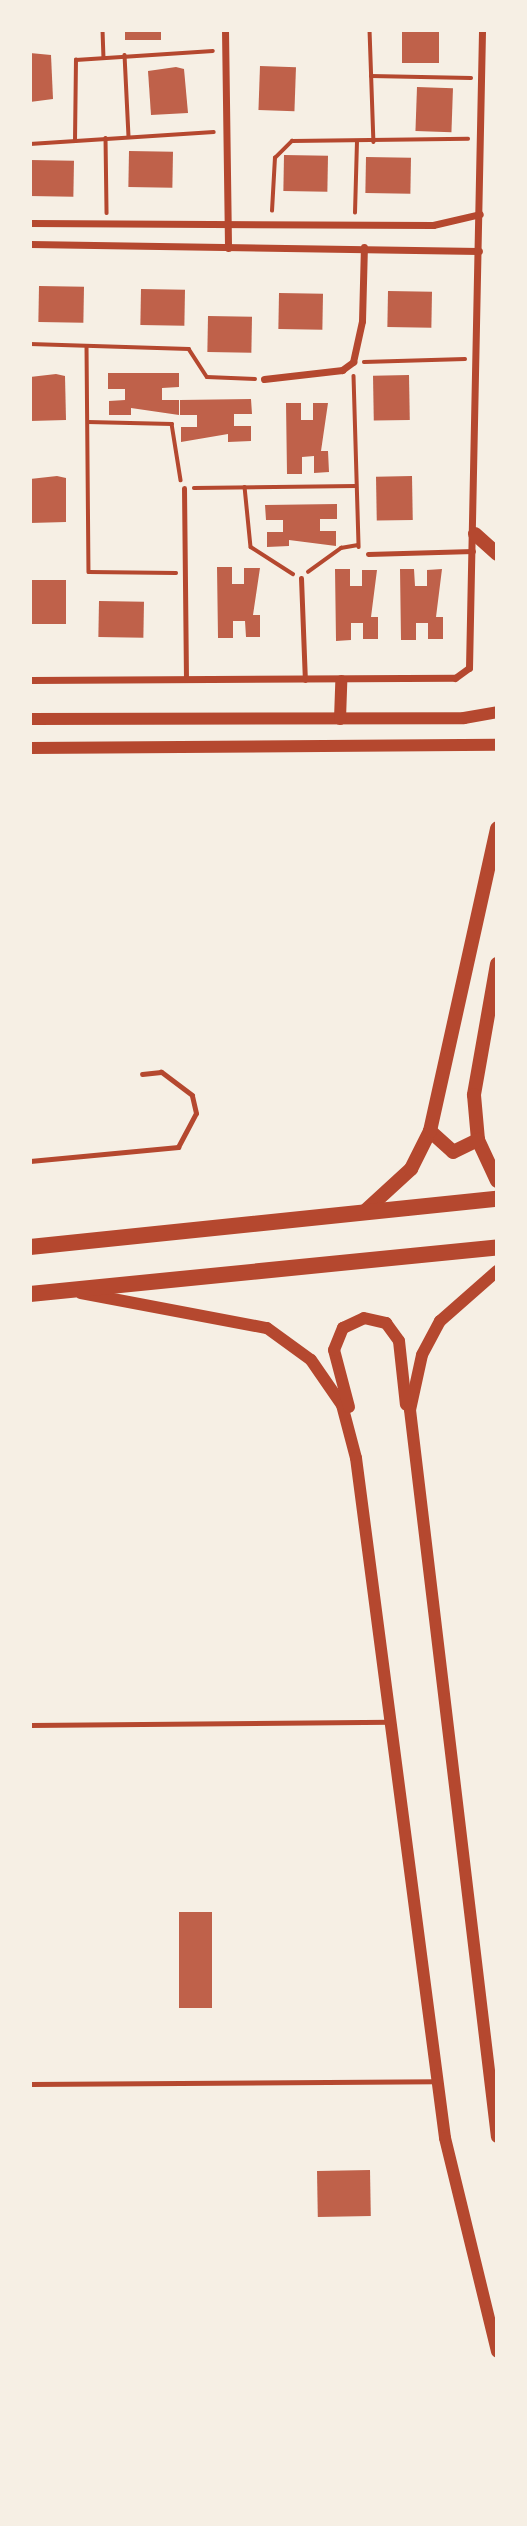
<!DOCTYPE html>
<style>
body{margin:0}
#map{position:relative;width:527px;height:2526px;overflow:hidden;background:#f6efe4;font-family:"PT Sans Narrow",sans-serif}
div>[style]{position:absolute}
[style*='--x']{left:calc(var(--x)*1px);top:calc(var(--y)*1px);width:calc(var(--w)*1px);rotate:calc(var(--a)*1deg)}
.building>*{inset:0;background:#bf614a;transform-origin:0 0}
.path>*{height:3.5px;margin:-1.75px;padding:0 1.75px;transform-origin:1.75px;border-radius:1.75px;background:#b5482f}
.service>*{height:5px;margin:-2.5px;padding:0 2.5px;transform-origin:2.5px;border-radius:2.5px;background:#b5482f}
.minor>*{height:7px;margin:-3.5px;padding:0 3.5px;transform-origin:3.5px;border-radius:3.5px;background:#b5482f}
.tertiary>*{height:12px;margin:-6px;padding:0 6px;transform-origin:6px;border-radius:6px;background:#b5482f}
.secondary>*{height:14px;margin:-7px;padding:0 7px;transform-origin:7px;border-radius:7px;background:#b5482f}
.primary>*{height:16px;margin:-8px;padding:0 8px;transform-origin:8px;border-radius:8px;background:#b5482f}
span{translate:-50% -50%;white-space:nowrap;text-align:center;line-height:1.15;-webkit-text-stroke:5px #f6efe4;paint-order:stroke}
.frame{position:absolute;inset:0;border:32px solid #f6efe4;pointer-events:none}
</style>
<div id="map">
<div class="building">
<i style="left:125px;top:30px;width:36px;height:10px"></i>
<i style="left:402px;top:30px;width:37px;height:33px"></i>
<i style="clip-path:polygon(30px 53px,51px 55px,53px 99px,30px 102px)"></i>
<i style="left:260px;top:66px;width:36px;height:44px;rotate:2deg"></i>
<i style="clip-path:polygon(176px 67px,184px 69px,188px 113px,151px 115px,148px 71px)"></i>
<i style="left:417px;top:87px;width:36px;height:44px;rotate:2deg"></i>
<i style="left:129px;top:151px;width:44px;height:36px;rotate:1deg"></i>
<i style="left:284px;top:155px;width:44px;height:36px;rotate:1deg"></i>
<i style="left:366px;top:157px;width:45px;height:36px;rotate:1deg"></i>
<i style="left:30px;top:160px;width:44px;height:36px;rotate:1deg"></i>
<i style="left:39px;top:286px;width:45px;height:36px;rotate:1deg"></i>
<i style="left:141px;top:289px;width:44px;height:36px;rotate:1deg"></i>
<i style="left:388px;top:291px;width:44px;height:36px;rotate:1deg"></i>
<i style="left:279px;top:293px;width:44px;height:36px;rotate:1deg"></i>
<i style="left:208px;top:316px;width:44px;height:36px;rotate:1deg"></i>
<i style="clip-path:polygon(108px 373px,179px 373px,179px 387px,162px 388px,162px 400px,179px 400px,179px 415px,131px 408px,131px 415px,109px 415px,109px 401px,125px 400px,125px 389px,108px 389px)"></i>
<i style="clip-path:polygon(56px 374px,65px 376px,66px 420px,30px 421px,30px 377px)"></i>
<i style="left:409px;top:375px;width:45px;height:36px;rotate:89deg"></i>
<i style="clip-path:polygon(251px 399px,252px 414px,234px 414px,234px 426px,251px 426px,251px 441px,228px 442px,228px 434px,181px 442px,181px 427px,197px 427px,197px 415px,180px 415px,180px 400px)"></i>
<i style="clip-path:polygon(286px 403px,301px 403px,301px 420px,313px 420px,313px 403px,328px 403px,321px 451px,328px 451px,329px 472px,314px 473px,314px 456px,302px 457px,302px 474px,287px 474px)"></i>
<i style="clip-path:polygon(57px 476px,66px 478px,66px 522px,30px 523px,30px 479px)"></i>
<i style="left:412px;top:476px;width:44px;height:36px;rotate:89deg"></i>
<i style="clip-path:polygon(337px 504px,337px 519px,320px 519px,320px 531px,336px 531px,336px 546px,289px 540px,289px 546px,267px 547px,267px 532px,283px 532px,283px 520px,266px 520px,265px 505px)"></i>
<i style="clip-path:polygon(217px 567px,232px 567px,232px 584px,244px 584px,244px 568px,260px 568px,253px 615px,260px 615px,260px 637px,246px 637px,245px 621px,233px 621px,233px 638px,218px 638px)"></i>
<i style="clip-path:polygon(335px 569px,350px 569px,350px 586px,362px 586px,362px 570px,377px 570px,371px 617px,378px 617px,378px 639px,363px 639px,363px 623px,351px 623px,351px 640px,336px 641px)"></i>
<i style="clip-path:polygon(400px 569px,414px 569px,415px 586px,427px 586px,427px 570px,442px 569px,436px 617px,443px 617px,443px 639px,428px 639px,428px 623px,416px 623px,416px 640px,401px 640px)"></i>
<i style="left:30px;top:580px;width:36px;height:44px"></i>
<i style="left:99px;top:601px;width:45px;height:36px;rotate:1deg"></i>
<i style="left:179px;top:1912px;width:33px;height:96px"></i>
<i style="left:370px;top:2170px;width:46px;height:53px;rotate:89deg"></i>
</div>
<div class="path">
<i style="--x:103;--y:30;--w:27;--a:88"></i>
<i style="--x:370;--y:30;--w:112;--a:88"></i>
<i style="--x:125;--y:55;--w:82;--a:87.2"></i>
<i style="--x:371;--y:76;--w:100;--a:1.1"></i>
<i style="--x:106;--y:138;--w:75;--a:89.2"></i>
<i style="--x:75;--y:141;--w:81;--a:-89.3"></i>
<i style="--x:76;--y:60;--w:137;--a:-3.8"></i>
<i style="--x:30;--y:144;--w:184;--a:-3.7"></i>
<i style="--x:272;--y:211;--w:53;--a:-86.8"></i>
<i style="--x:275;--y:158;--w:24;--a:-45"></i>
<i style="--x:292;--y:141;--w:176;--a:-0.7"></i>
<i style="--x:355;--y:213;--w:71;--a:-88.4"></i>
<i style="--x:30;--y:344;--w:159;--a:1.8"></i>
<i style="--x:189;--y:349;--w:33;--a:57"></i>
<i style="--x:207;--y:377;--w:48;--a:2.4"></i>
<i style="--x:87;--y:346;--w:226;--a:89.5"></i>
<i style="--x:89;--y:572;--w:87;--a:0.7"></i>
<i style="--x:364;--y:362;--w:101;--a:-1.7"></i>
<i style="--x:354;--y:376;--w:171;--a:88.3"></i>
<i style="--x:88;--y:422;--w:84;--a:1.4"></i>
<i style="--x:172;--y:424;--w:57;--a:80.9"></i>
<i style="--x:245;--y:487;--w:60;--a:84.3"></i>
<i style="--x:251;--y:547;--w:50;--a:32.7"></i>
<i style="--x:194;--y:488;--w:162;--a:-0.7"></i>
<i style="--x:308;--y:572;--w:41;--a:-36"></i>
<i style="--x:341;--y:548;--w:17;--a:-10"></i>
</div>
<div class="service">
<i style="--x:184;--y:488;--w:192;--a:89.4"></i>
<i style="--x:368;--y:554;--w:105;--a:-1.6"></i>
<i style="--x:301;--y:578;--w:102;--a:87.8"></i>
<i style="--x:30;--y:1161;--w:149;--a:-5.4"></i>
<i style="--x:178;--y:1147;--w:38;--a:-62"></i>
<i style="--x:196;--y:1113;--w:18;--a:-103"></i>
<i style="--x:192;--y:1095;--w:39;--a:-143"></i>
<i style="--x:161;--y:1072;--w:19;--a:174"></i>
<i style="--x:30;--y:1725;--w:361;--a:-0.5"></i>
<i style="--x:30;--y:2084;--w:408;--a:-0.4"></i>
</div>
<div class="minor">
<i style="--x:225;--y:30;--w:218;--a:89.2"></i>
<i style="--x:30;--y:223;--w:403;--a:0.3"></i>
<i style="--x:433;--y:225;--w:48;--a:-13.2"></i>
<i style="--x:30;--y:244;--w:449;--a:0.9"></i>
<i style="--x:264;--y:379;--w:79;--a:-6.6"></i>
<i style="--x:342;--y:370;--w:14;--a:-36"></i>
<i style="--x:353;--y:362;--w:42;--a:-77.6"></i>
<i style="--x:362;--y:321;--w:74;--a:-88.5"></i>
<i style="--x:30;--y:680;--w:425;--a:-0.3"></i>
<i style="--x:455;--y:678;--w:17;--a:-36"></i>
<i style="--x:469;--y:668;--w:638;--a:-88.83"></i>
</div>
<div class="tertiary">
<i style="--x:30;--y:719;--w:434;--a:-0.1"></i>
<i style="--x:464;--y:718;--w:34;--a:-10"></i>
<i style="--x:340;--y:719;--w:38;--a:-88"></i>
<i style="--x:30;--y:748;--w:467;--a:-0.4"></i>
<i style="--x:497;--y:1271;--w:76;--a:138.7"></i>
<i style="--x:440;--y:1321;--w:38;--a:118"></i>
<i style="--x:422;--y:1355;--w:56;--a:102.3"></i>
<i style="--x:410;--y:1410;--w:732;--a:83.18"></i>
<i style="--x:81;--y:1293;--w:189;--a:10.7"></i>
<i style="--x:267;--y:1328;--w:54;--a:36"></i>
<i style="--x:311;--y:1360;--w:55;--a:55.4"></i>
<i style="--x:342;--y:1405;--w:55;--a:75.2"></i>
<i style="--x:356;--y:1458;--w:686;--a:82.54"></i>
<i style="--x:445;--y:2138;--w:220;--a:76.3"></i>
<i style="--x:349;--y:1407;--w:59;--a:-104.7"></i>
<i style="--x:334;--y:1350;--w:24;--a:-68"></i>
<i style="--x:343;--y:1328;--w:23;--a:-25"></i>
<i style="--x:364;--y:1318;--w:23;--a:13"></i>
<i style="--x:386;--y:1323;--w:22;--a:54"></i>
<i style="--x:399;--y:1341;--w:64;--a:83.8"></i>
</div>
<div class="secondary">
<i style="--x:475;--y:534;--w:30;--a:42"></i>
<i style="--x:497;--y:964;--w:133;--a:100"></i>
<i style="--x:474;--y:1095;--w:45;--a:84.9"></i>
<i style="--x:478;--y:1140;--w:45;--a:65.1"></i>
<i style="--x:430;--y:1131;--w:31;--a:42"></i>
<i style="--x:453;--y:1152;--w:28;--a:-26"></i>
<i style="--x:364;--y:1212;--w:64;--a:-42.5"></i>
<i style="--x:411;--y:1169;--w:42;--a:-63.4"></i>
<i style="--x:430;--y:1131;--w:310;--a:-77.5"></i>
</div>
<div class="primary">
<i style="--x:30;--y:1247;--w:469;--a:-5.9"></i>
<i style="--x:30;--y:1294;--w:469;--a:-5.7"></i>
</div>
<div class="frame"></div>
</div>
